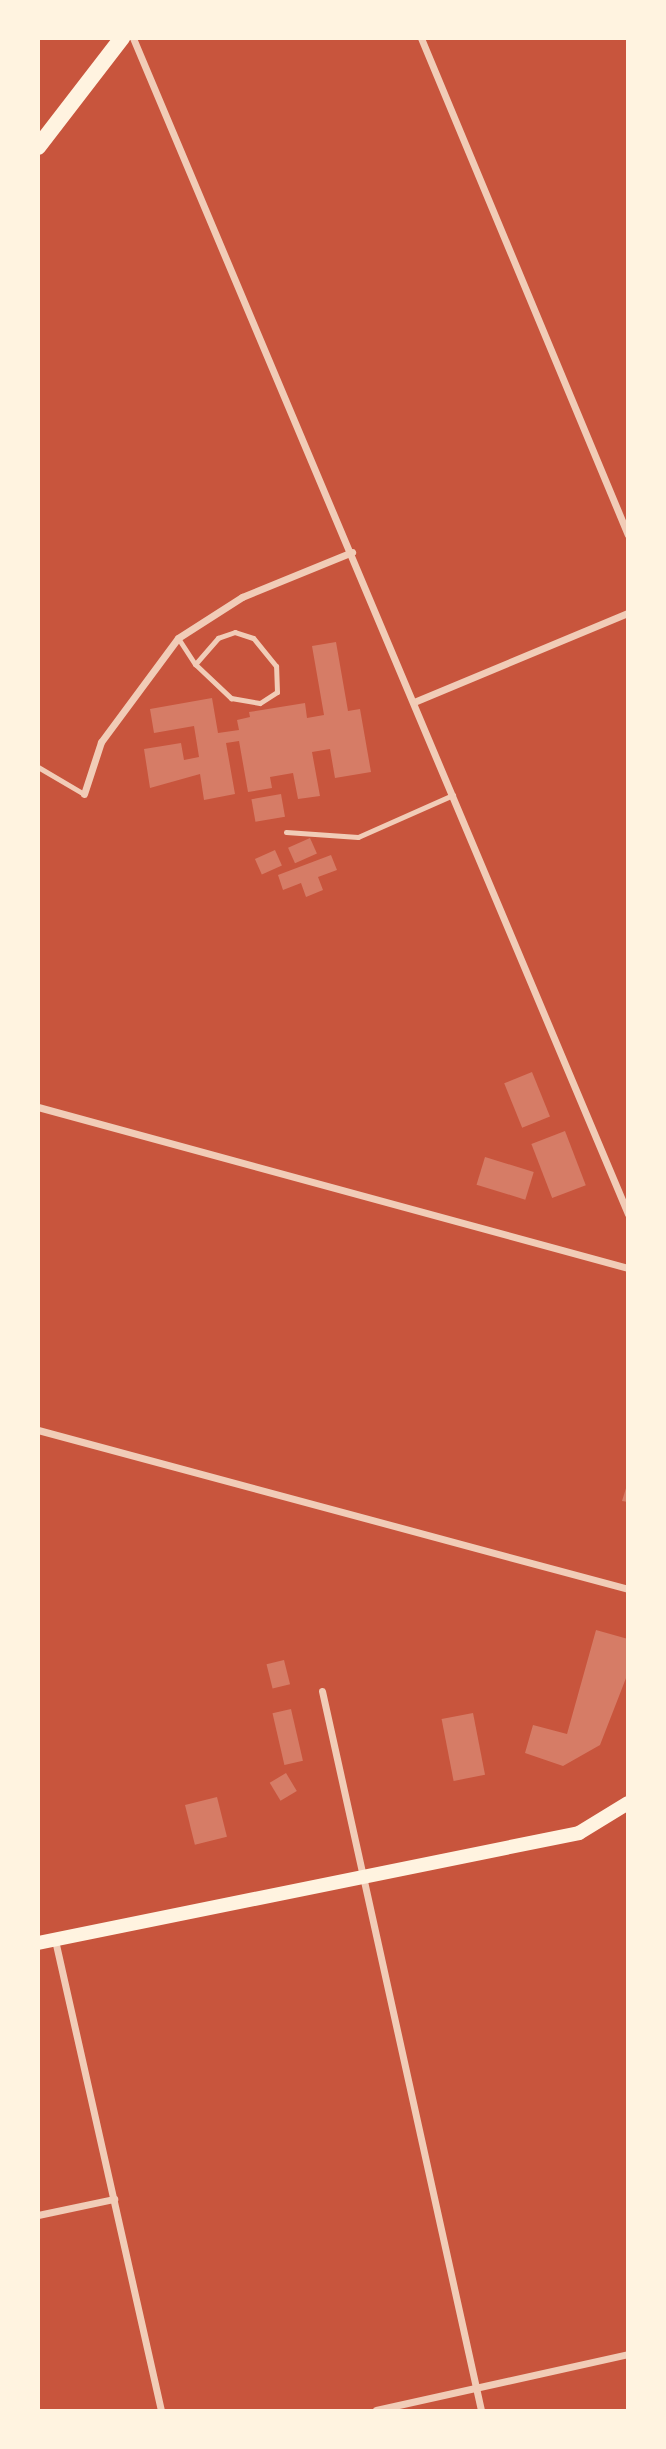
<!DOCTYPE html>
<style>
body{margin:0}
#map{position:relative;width:666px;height:2449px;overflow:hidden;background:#c8553d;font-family:"PT Sans Narrow",sans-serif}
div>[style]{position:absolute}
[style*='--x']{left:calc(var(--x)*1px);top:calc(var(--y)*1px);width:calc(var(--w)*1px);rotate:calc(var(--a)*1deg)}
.building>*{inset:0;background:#d67c66;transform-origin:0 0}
.service>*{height:5px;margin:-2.5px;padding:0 2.5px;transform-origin:2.5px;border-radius:2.5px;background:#f1ccb7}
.minor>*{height:7px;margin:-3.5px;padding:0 3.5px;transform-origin:3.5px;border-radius:3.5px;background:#f1ccb7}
.secondary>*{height:14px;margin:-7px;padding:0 7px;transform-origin:7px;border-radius:7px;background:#fff3e0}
.primary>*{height:16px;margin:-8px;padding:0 8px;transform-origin:8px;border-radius:8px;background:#fff3e0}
span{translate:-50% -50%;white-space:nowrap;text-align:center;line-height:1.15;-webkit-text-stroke:5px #fff3e0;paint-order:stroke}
.frame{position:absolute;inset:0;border:40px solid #fff3e0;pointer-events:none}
</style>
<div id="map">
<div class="building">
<i style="clip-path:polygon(336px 642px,348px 711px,360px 709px,371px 772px,335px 778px,330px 749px,312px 752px,320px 796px,298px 799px,293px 773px,270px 777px,272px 788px,248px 792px,239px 741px,226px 743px,235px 794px,204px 800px,200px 774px,150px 788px,144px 749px,181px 743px,184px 760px,199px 757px,194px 726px,154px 733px,150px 709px,212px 698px,218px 733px,239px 730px,237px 720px,250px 717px,249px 712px,305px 703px,307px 718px,324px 715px,312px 646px)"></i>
<i style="left:281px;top:794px;width:23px;height:30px;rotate:80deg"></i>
<i style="left:310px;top:838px;width:17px;height:24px;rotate:66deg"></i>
<i style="left:275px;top:850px;width:17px;height:22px;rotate:66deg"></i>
<i style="clip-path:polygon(331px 855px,337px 870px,318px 877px,323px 890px,306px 897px,301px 883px,283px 890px,278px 875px)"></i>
<i style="left:532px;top:1072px;width:48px;height:30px;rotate:68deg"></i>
<i style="left:565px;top:1131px;width:58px;height:36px;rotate:69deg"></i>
<i style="left:485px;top:1157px;width:51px;height:29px;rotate:17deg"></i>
<i style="clip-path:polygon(627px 1485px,628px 1486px,628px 1502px,622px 1501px)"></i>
<i style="clip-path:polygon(596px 1630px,628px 1639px,628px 1673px,600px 1745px,563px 1766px,525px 1753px,533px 1725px,567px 1734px)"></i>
<i style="left:284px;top:1660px;width:25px;height:18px;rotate:76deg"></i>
<i style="left:291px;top:1709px;width:53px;height:19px;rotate:77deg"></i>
<i style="left:473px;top:1713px;width:63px;height:32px;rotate:79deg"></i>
<i style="left:286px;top:1773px;width:21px;height:19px;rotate:59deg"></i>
<i style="left:217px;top:1797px;width:41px;height:33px;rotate:76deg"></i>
</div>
<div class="service">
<i style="--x:178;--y:638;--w:31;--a:57"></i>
<i style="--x:195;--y:664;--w:50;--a:43.4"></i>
<i style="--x:231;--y:698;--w:29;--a:10"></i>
<i style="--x:260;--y:703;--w:20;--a:-33"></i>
<i style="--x:277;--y:692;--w:26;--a:-92"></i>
<i style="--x:276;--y:666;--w:36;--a:-129"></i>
<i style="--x:253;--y:638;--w:19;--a:-162"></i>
<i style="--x:235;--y:632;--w:18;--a:161"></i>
<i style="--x:218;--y:638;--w:35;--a:131"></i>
<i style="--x:38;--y:767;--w:53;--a:30.4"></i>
<i style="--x:286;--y:832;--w:72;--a:4"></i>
<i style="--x:358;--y:837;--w:104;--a:-23.9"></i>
</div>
<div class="minor">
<i style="--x:133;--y:38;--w:1276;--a:67.17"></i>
<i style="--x:421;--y:38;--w:538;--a:67.39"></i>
<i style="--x:414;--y:702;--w:232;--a:-22.6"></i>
<i style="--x:84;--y:794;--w:55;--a:-71.9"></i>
<i style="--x:101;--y:742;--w:129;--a:-53.5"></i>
<i style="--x:178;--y:638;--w:76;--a:-32.6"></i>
<i style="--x:242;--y:597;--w:119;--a:-22.2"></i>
<i style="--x:38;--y:1107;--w:612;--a:15.26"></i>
<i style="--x:38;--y:1430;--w:611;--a:15.08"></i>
<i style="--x:322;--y:1691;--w:736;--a:77.53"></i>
<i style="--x:55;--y:1940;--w:482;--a:77.3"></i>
<i style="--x:38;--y:2215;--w:78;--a:-11.9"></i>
<i style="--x:376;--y:2410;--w:258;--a:-12.5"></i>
</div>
<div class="secondary">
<i style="--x:38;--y:1943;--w:552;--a:-11.49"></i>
<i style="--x:579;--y:1833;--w:57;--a:-31.5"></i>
</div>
<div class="primary">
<i style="--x:38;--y:147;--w:138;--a:-52.4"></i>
</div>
<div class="frame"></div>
</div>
